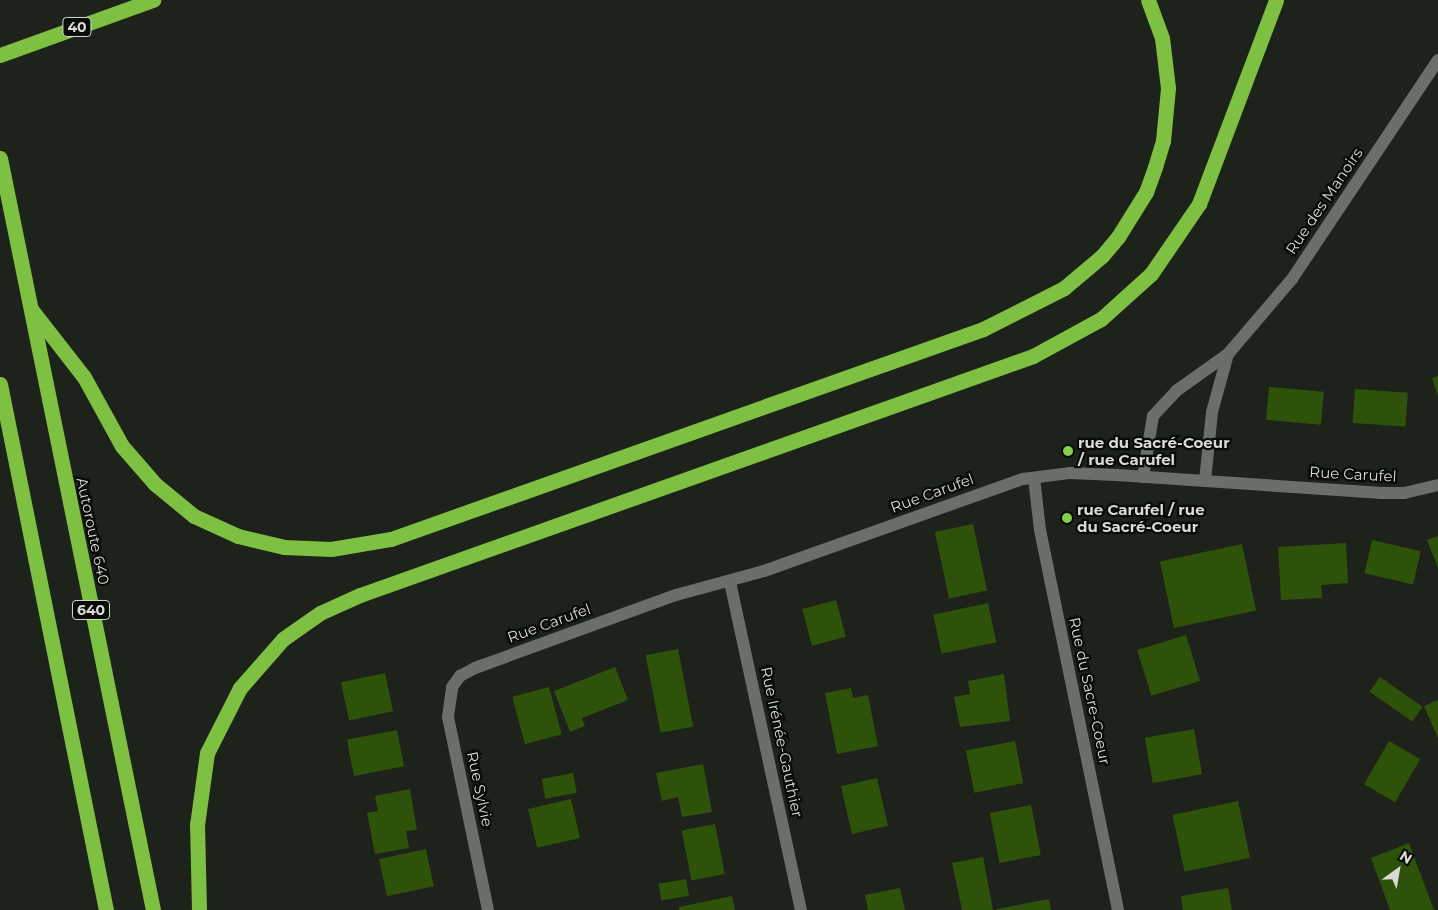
<!DOCTYPE html>
<meta charset="utf-8">
<style>
body{margin:0}
#map{position:relative;width:1438px;height:910px;overflow:hidden;background:#1d221a;font-family:Montserrat,sans-serif}
div>[style]{position:absolute}
[style*='--x']{left:calc(var(--x)*1px);top:calc(var(--y)*1px);width:calc(var(--w)*1px);rotate:calc(var(--a)*1deg)}
.building>*{inset:0;background:#2f520a;transform-origin:0 0}
.street>*{height:12px;margin:-6px;padding:0 6px;transform-origin:6px;border-radius:6px;background:#6a7067}
.highway>*{height:15px;margin:-7.5px;padding:0 7.5px;transform-origin:7.5px;border-radius:7.5px;background:#7dc042}
.dots>*{width:14px;height:14px;translate:-50% -50%;box-sizing:border-box;border:2px solid #090b07;border-radius:50%}
span{translate:-50% -50%;white-space:nowrap;text-align:center;line-height:1.15;-webkit-text-stroke:4.5px #090b07;paint-order:stroke}
.shield-label span{padding:1px 4px;background:#090b07;border:1px solid;border-radius:4px;-webkit-text-stroke-width:0}
.shield-label{font-size:14px;color:#d7dad5;font-weight:700}
.street-label{font-size:15px;color:#d7dad5}
.poi-label{font-size:15px;color:#d7dad5;font-weight:700}
.left{translate:0 -50%;text-align:left}
.north{position:absolute;left:1373px;top:845px;width:50px;height:50px;-webkit-text-stroke:4px #090b07;paint-order:stroke;rotate:32deg;font-size:14px;font-weight:700;line-height:20px;text-align:center;color:#d7dad5}
.north::after{content:'';display:block;margin:auto;width:18px;height:22px;background:#d7dad5;clip-path:polygon(50% 0,100% 100%,50% 72%,0 100%)}
</style>
<div id="map">
<div class="building">
<i style="clip-path:polygon(1438px 376px,1438px 396px,1432px 378px)"></i>
<i style="left:1269px;top:387px;width:55px;height:33px;rotate:5deg"></i>
<i style="left:1355px;top:389px;width:53px;height:34px;rotate:4deg"></i>
<i style="left:973px;top:524px;width:68px;height:39px;rotate:78deg"></i>
<i style="clip-path:polygon(1438px 536px,1438px 568px,1427px 540px)"></i>
<i style="left:1372px;top:540px;width:50px;height:34px;rotate:13deg"></i>
<i style="clip-path:polygon(1346px 543px,1348px 583px,1321px 585px,1322px 598px,1281px 600px,1278px 547px)"></i>
<i style="left:1242px;top:544px;width:68px;height:84px;rotate:78deg"></i>
<i style="left:836px;top:600px;width:38px;height:35px;rotate:75deg"></i>
<i style="left:988px;top:603px;width:40px;height:56px;rotate:78deg"></i>
<i style="left:1186px;top:635px;width:48px;height:51px;rotate:73deg"></i>
<i style="left:678px;top:649px;width:79px;height:33px;rotate:79deg"></i>
<i style="clip-path:polygon(615px 667px,628px 700px,582px 718px,585px 726px,570px 732px,554px 691px)"></i>
<i style="left:385px;top:673px;width:39px;height:45px;rotate:78deg"></i>
<i style="clip-path:polygon(1004px 674px,1010px 721px,960px 727px,954px 697px,970px 694px,968px 681px)"></i>
<i style="left:1380px;top:677px;width:52px;height:18px;rotate:35deg"></i>
<i style="left:549px;top:687px;width:49px;height:38px;rotate:75deg"></i>
<i style="clip-path:polygon(851px 688px,853px 698px,868px 695px,878px 746px,837px 754px,825px 693px)"></i>
<i style="clip-path:polygon(1438px 700px,1438px 738px,1424px 706px)"></i>
<i style="left:1194px;top:729px;width:46px;height:50px;rotate:80deg"></i>
<i style="left:397px;top:730px;width:37px;height:51px;rotate:79deg"></i>
<i style="left:1015px;top:741px;width:43px;height:50px;rotate:79deg"></i>
<i style="left:1389px;top:741px;width:36px;height:50px;rotate:30deg"></i>
<i style="clip-path:polygon(703px 764px,712px 812px,682px 817px,678px 797px,662px 801px,656px 773px)"></i>
<i style="left:573px;top:773px;width:20px;height:32px;rotate:79deg"></i>
<i style="left:877px;top:778px;width:49px;height:37px;rotate:77deg"></i>
<i style="clip-path:polygon(410px 789px,417px 830px,406px 831px,409px 848px,375px 854px,367px 813px,378px 811px,375px 796px)"></i>
<i style="left:571px;top:799px;width:40px;height:44px;rotate:77deg"></i>
<i style="left:1238px;top:801px;width:58px;height:67px;rotate:78deg"></i>
<i style="left:1031px;top:805px;width:51px;height:42px;rotate:79deg"></i>
<i style="left:715px;top:824px;width:51px;height:34px;rotate:79deg"></i>
<i style="clip-path:polygon(1409px 843px,1434px 910px,1390px 910px,1371px 858px)"></i>
<i style="left:426px;top:849px;width:38px;height:48px;rotate:78deg"></i>
<i style="clip-path:polygon(983px 857px,993px 910px,962px 910px,952px 863px)"></i>
<i style="left:686px;top:879px;width:17px;height:28px;rotate:80deg"></i>
<i style="clip-path:polygon(900px 888px,905px 910px,868px 910px,865px 895px)"></i>
<i style="clip-path:polygon(1228px 888px,1232px 910px,1183px 910px,1181px 896px)"></i>
<i style="clip-path:polygon(732px 896px,735px 910px,679px 910px,679px 907px)"></i>
<i style="clip-path:polygon(1049px 899px,1051px 910px,997px 910px,997px 909px)"></i>
</div>
<div class="street">
<i style="--x:1143;--y:477;--w:62;--a:-80.7"></i>
<i style="--x:1153;--y:416;--w:34;--a:-47"></i>
<i style="--x:1176;--y:391;--w:64;--a:-35.4"></i>
<i style="--x:1228;--y:354;--w:99;--a:-49.5"></i>
<i style="--x:1292;--y:279;--w:263;--a:-56.3"></i>
<i style="--x:1034;--y:478;--w:52;--a:83.4"></i>
<i style="--x:1040;--y:530;--w:388;--a:78.4"></i>
<i style="--x:1205;--y:481;--w:69;--a:-84.2"></i>
<i style="--x:1212;--y:412;--w:60;--a:-74.6"></i>
<i style="--x:730;--y:582;--w:336;--a:77.8"></i>
<i style="--x:488;--y:910;--w:197;--a:-101.7"></i>
<i style="--x:448;--y:717;--w:30;--a:-82"></i>
<i style="--x:452;--y:687;--w:14;--a:-54"></i>
<i style="--x:460;--y:676;--w:17;--a:-28"></i>
<i style="--x:475;--y:668;--w:214;--a:-20"></i>
<i style="--x:676;--y:595;--w:91;--a:-15.3"></i>
<i style="--x:764;--y:571;--w:275;--a:-19.6"></i>
<i style="--x:1023;--y:479;--w:46;--a:-7.4"></i>
<i style="--x:1069;--y:473;--w:48;--a:2.4"></i>
<i style="--x:1117;--y:475;--w:266;--a:3.9"></i>
<i style="--x:1382;--y:493;--w:22;--a:0"></i>
<i style="--x:1404;--y:493;--w:35;--a:-13"></i>
</div>
<div class="highway">
<i style="--x:0;--y:55;--w:163;--a:-19.8"></i>
<i style="--x:0;--y:158;--w:767;--a:78.5"></i>
<i style="--x:31;--y:309;--w:86;--a:52.1"></i>
<i style="--x:84;--y:377;--w:79;--a:61.2"></i>
<i style="--x:122;--y:446;--w:50;--a:49"></i>
<i style="--x:155;--y:484;--w:50;--a:39.4"></i>
<i style="--x:194;--y:516;--w:48;--a:24.4"></i>
<i style="--x:238;--y:536;--w:47;--a:13.4"></i>
<i style="--x:284;--y:547;--w:47;--a:2.4"></i>
<i style="--x:331;--y:549;--w:61;--a:-9.5"></i>
<i style="--x:391;--y:539;--w:628;--a:-19.53"></i>
<i style="--x:983;--y:329;--w:91;--a:-26.8"></i>
<i style="--x:1064;--y:288;--w:50;--a:-40.1"></i>
<i style="--x:1102;--y:256;--w:25;--a:-50"></i>
<i style="--x:1118;--y:237;--w:53;--a:-58.1"></i>
<i style="--x:1146;--y:192;--w:27;--a:-70"></i>
<i style="--x:1155;--y:167;--w:27;--a:-73"></i>
<i style="--x:1163;--y:141;--w:53;--a:-84.6"></i>
<i style="--x:1168;--y:88;--w:50;--a:-96.8"></i>
<i style="--x:1162;--y:38;--w:40;--a:-110.2"></i>
<i style="--x:0;--y:384;--w:537;--a:78.61"></i>
<i style="--x:199;--y:910;--w:85;--a:-91.3"></i>
<i style="--x:197;--y:825;--w:73;--a:-82.1"></i>
<i style="--x:207;--y:753;--w:73;--a:-63.1"></i>
<i style="--x:240;--y:688;--w:65;--a:-48.7"></i>
<i style="--x:283;--y:639;--w:45;--a:-35.1"></i>
<i style="--x:320;--y:613;--w:44;--a:-24.2"></i>
<i style="--x:360;--y:595;--w:714;--a:-19.55"></i>
<i style="--x:1033;--y:356;--w:77;--a:-28.6"></i>
<i style="--x:1101;--y:319;--w:67;--a:-42"></i>
<i style="--x:1151;--y:274;--w:85;--a:-55.6"></i>
<i style="--x:1199;--y:204;--w:218;--a:-69.3"></i>
</div>
<div class="dots">
<i style="left:1068px;top:451px;background:#88cf49"></i>
<i style="left:1067px;top:518px;background:#88cf49"></i>
</div>
<div class="shield-label">
<span style="left:77px;top:27px">40</span>
<span style="left:91px;top:610px">640</span>
</div>
<div class="street-label">
<span style="left:1324px;top:201px;rotate:-56deg">Rue des Manoirs</span>
<span style="left:1353px;top:474px;rotate:3deg">Rue Carufel</span>
<span style="left:932px;top:493px;rotate:-20deg">Rue Carufel</span>
<span style="left:93px;top:531px;rotate:78deg">Autoroute 640</span>
<span style="left:549px;top:623px;rotate:-20deg">Rue Carufel</span>
<span style="left:1090px;top:691px;rotate:78deg">Rue du Sacre-Coeur</span>
<span style="left:782px;top:742px;rotate:78deg">Rue Irénée-Gauthier</span>
<span style="left:480px;top:789px;rotate:78deg">Rue Sylvie</span>
</div>
<div class="poi-label">
<span class="left" style="left:1078px;top:451px">rue du Sacré-Coeur<br>/ rue Carufel</span>
<span class="left" style="left:1077px;top:518px">rue Carufel / rue<br>du Sacré-Coeur</span>
</div>
<div class="north">N</div>
</div>
